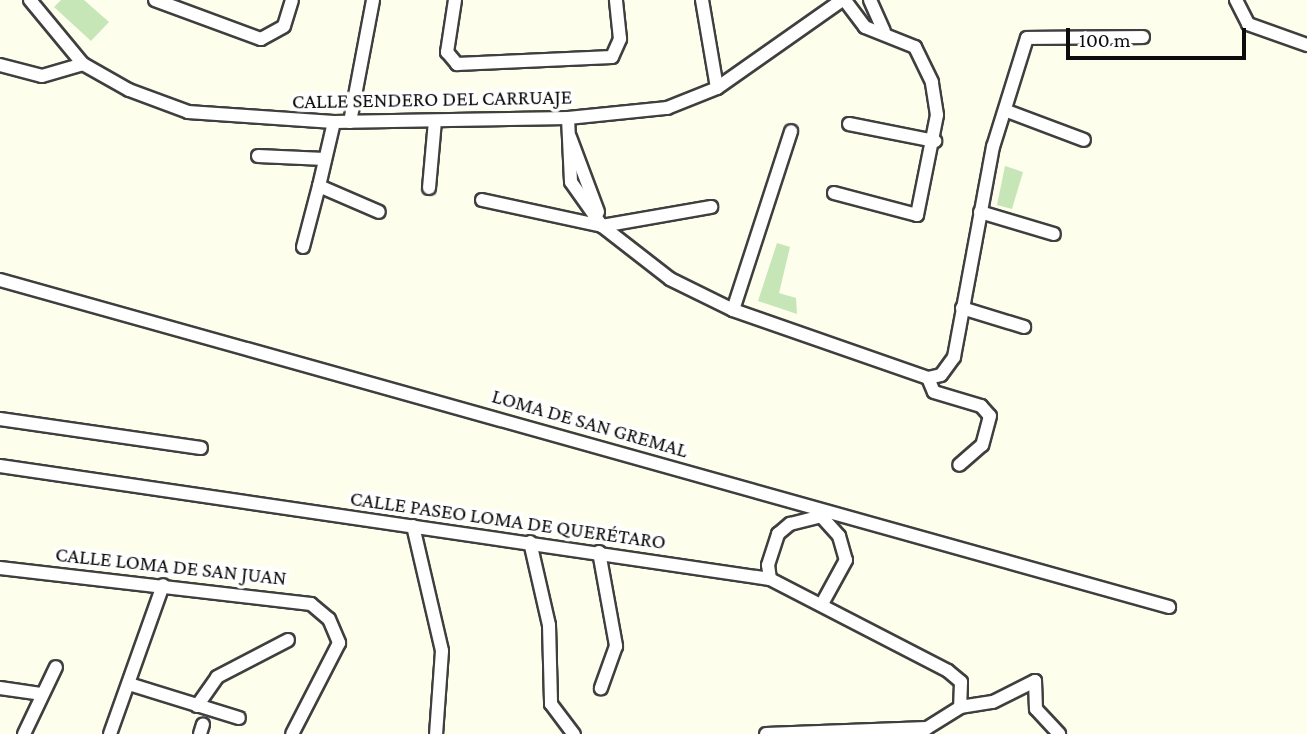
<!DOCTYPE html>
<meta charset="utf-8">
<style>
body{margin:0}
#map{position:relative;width:1307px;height:734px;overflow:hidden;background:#fefeec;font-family:"Crimson Pro",serif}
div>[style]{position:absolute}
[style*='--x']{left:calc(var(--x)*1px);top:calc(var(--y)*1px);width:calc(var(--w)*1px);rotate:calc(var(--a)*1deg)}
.green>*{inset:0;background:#c6e6b8}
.roads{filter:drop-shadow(2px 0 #3f3f3f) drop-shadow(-2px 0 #3f3f3f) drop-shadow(0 2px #3f3f3f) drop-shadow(0 -2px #3f3f3f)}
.street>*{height:12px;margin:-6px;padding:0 6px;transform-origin:6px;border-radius:6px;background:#fff}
span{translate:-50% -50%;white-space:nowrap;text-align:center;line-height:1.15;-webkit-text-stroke:7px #fff;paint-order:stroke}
.street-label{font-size:21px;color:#0c0c0c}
.scale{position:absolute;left:1066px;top:28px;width:180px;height:32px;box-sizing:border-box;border:4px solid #0c0c0c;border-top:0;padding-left:9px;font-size:21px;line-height:24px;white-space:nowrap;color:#0c0c0c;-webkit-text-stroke:5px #fff;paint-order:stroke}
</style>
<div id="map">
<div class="green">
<i style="clip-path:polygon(61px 0,84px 0,109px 22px,91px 41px,54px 7px)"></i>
<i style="clip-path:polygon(1005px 166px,1023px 172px,1012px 209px,997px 205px)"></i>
<i style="clip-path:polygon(777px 243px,790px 247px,779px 293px,796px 298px,797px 314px,758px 301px)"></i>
</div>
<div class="roads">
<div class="street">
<i style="--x:30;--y:0;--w:83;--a:50.4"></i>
<i style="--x:83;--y:64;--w:53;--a:29.5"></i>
<i style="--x:129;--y:90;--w:63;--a:20.4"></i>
<i style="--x:188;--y:112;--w:146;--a:3.9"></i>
<i style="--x:334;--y:122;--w:234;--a:-1"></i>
<i style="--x:568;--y:118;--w:100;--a:-5.8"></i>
<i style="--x:667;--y:108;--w:54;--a:-21.8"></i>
<i style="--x:717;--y:88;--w:153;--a:-35.1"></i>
<i style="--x:155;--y:0;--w:113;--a:20.2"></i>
<i style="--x:261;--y:39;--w:26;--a:-29"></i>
<i style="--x:284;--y:26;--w:27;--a:-73"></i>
<i style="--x:455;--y:0;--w:53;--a:98.7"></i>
<i style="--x:447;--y:52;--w:16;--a:50"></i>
<i style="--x:457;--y:64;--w:155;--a:-2.6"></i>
<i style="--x:612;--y:57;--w:20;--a:-66"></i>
<i style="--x:620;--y:39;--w:39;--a:-96"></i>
<i style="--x:702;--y:0;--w:89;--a:80.3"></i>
<i style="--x:870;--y:0;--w:34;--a:66"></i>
<i style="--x:1236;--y:0;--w:27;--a:63"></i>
<i style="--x:1248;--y:24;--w:63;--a:19.6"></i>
<i style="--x:0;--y:65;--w:43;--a:14.7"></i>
<i style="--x:42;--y:76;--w:43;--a:-16.3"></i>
<i style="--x:1007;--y:111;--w:82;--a:20.6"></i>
<i style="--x:568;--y:118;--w:64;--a:87.3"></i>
<i style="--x:571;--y:182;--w:54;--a:54.8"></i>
<i style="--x:602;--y:226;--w:86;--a:37.9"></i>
<i style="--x:670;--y:279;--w:70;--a:26.2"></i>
<i style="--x:733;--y:310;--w:207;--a:19.2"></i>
<i style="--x:928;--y:378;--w:13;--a:-13"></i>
<i style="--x:941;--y:375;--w:22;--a:-54"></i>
<i style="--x:954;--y:357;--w:214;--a:-79.5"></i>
<i style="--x:993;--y:147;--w:114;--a:-72.7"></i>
<i style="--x:1027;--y:38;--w:116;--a:-0.5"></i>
<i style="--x:334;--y:122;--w:66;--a:103.2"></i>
<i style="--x:319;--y:186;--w:65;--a:23.4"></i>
<i style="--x:350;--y:122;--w:124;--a:-79.3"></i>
<i style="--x:849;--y:124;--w:88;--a:11.2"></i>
<i style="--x:570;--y:137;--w:80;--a:69.5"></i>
<i style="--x:258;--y:156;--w:67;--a:2.6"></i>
<i style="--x:429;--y:188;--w:67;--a:-84.9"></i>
<i style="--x:834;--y:193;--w:86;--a:14.8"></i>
<i style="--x:917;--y:215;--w:102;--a:-78.7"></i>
<i style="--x:937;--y:115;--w:33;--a:-99"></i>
<i style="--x:932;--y:82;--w:39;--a:-116"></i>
<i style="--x:915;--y:47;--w:54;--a:-158.2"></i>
<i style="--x:865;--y:27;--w:34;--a:-127"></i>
<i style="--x:482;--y:200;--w:123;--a:12.2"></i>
<i style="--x:602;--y:226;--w:111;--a:-9.9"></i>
<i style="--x:980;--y:212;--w:77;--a:16.6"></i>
<i style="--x:303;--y:247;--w:63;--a:-75.3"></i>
<i style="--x:0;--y:280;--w:1214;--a:15.63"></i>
<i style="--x:962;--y:308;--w:65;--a:17"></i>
<i style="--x:733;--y:310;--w:188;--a:-72"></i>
<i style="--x:928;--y:378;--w:15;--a:67"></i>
<i style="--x:934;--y:392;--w:49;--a:16.6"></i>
<i style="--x:981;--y:406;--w:13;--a:48"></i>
<i style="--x:990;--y:416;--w:30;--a:105"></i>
<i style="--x:982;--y:445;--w:30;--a:139"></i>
<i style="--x:0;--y:419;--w:203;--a:8.2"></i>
<i style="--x:0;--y:466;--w:778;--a:8.35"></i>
<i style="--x:770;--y:579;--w:200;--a:27.3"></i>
<i style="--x:948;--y:671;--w:17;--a:40"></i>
<i style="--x:961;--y:682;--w:25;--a:92"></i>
<i style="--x:413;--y:526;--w:128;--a:76.9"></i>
<i style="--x:442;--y:651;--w:83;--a:94.1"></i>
<i style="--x:530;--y:542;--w:85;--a:77.1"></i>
<i style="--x:549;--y:625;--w:79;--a:88.5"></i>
<i style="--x:551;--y:704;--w:38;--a:53"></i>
<i style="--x:599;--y:552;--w:96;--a:79.7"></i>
<i style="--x:616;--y:646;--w:45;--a:109.7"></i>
<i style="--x:0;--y:568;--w:313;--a:6.6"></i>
<i style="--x:311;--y:604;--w:23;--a:40"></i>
<i style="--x:329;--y:619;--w:26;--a:67"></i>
<i style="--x:339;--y:643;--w:102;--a:117.3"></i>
<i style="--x:770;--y:579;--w:14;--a:-98"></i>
<i style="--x:768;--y:565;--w:33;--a:-72"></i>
<i style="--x:778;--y:534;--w:16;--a:-40"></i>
<i style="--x:790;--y:524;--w:32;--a:-14"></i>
<i style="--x:821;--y:516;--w:27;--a:48"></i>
<i style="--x:839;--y:536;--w:25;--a:74"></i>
<i style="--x:846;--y:560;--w:48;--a:118.7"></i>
<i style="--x:129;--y:684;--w:115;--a:17.2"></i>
<i style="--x:0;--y:688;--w:41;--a:8.3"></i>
<i style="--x:197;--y:706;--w:35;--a:-55"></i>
<i style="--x:217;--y:677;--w:80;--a:-27.5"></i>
<i style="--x:960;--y:707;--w:33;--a:-9"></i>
<i style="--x:993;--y:702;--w:47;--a:-26.6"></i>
<i style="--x:1035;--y:681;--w:28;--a:88"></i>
<i style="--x:1036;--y:709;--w:34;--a:47"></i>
<i style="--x:24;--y:734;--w:74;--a:-64.5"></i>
<i style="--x:110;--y:734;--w:158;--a:-70.4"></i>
<i style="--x:200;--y:734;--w:10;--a:-73"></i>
<i style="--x:766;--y:734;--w:161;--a:-2.1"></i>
<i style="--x:927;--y:728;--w:39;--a:-32"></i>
</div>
</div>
<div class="street-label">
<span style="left:432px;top:99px;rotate:-1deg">CALLE SENDERO DEL CARRUAJE</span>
<span style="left:590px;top:423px;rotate:16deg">LOMA DE SAN GREMAL</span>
<span style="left:508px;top:520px;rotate:8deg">CALLE PASEO LOMA DE QUERÉTARO</span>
<span style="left:171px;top:566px;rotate:6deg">CALLE LOMA DE SAN JUAN</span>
</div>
<div class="scale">100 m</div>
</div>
